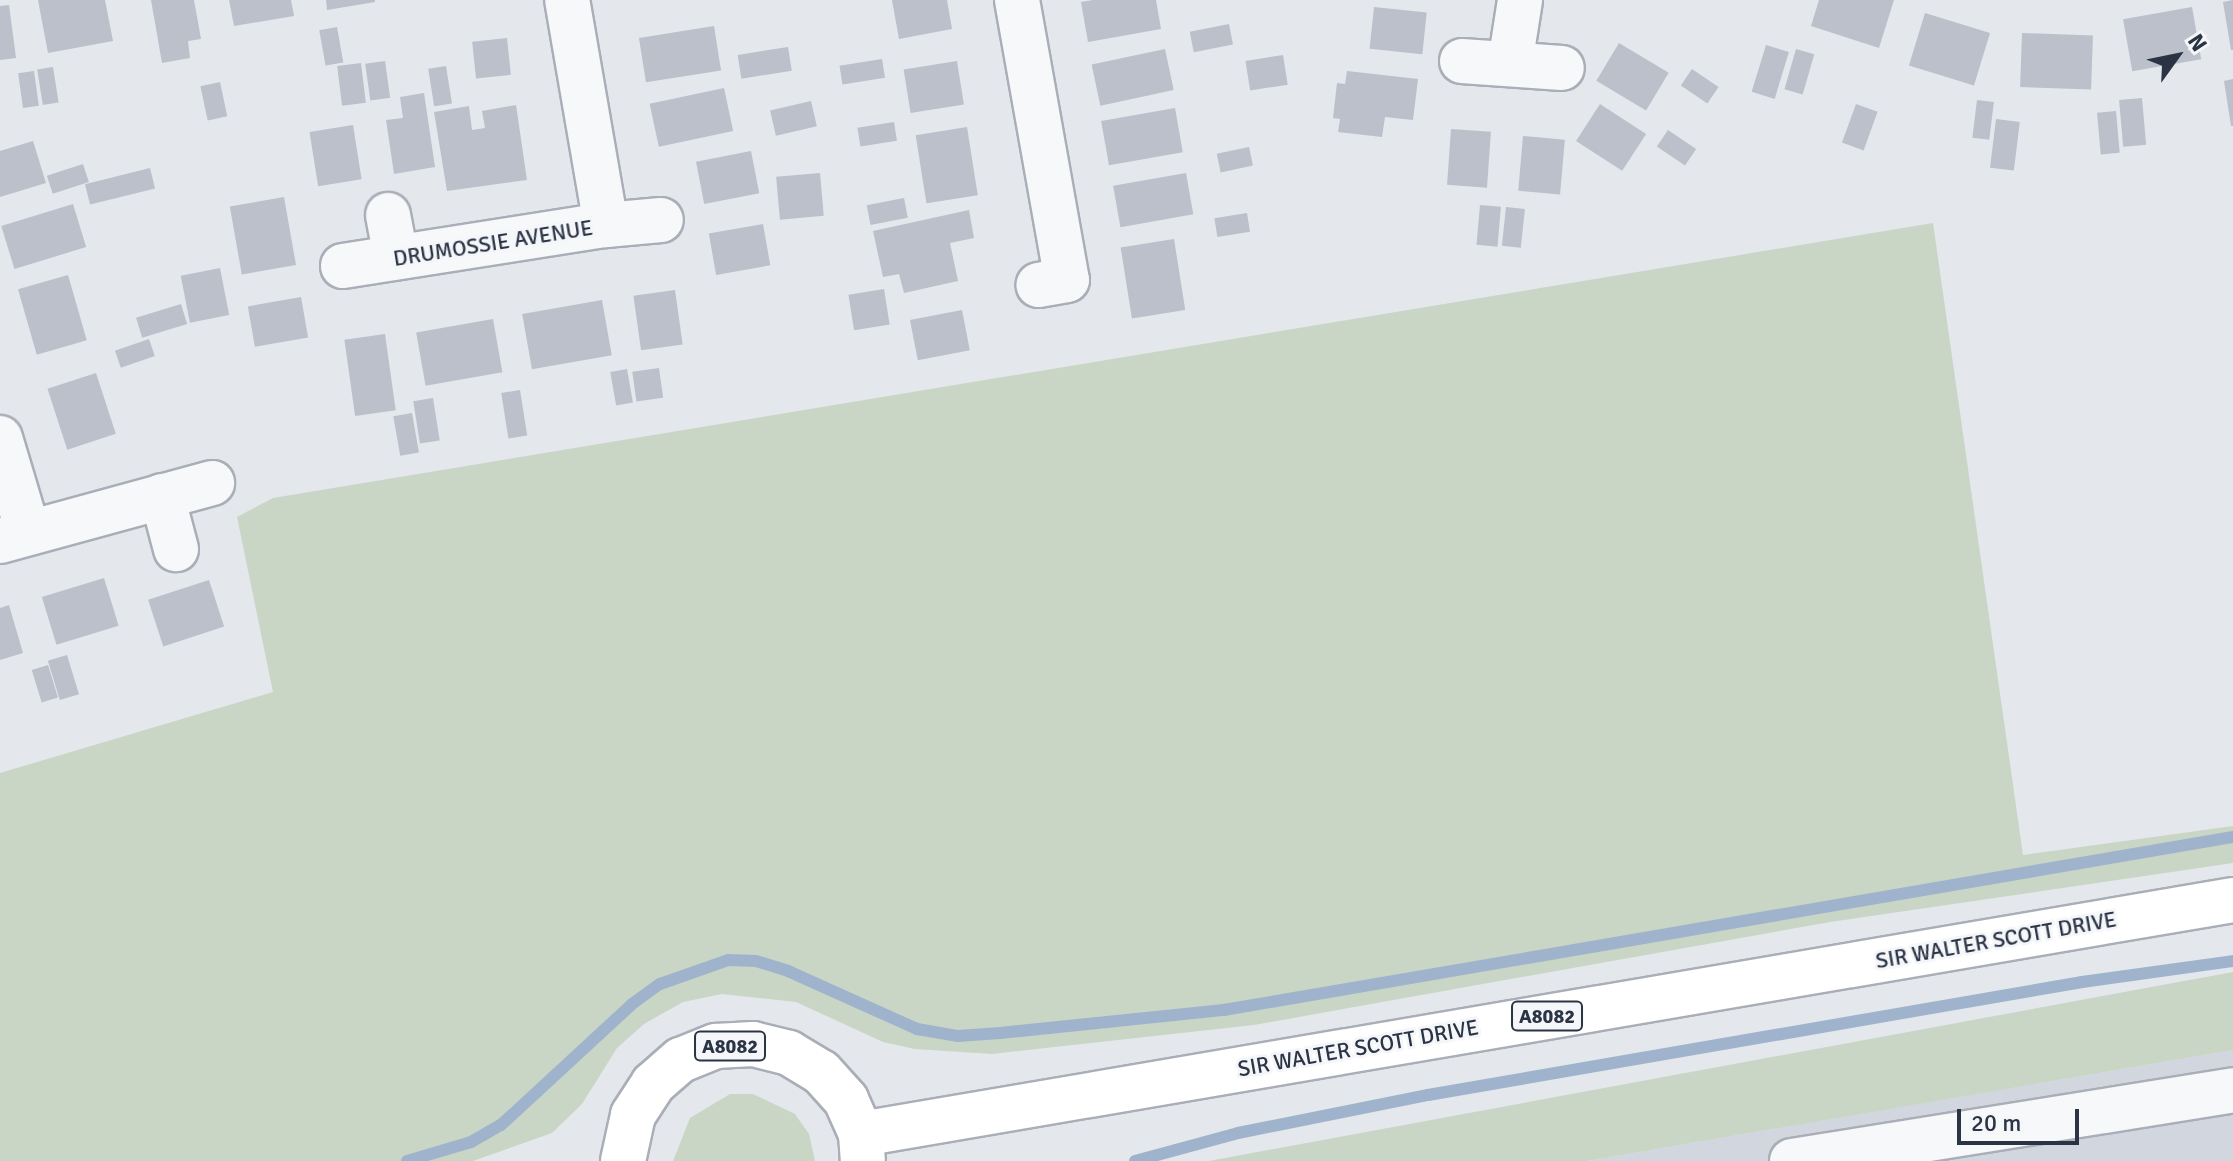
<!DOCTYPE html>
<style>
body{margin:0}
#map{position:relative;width:2233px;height:1161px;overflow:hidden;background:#e4e7ec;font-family:Signika,sans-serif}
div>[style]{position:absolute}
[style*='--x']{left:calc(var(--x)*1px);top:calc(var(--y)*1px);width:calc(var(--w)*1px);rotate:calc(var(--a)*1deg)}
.built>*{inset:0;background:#d2d6de}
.green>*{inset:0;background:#c9d6c5}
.stream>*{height:12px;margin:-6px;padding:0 6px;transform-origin:6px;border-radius:6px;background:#9fb4cc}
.building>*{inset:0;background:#bbc0ca;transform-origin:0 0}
.roads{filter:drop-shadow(2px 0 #a9aeb7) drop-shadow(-2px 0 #a9aeb7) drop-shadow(0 2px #a9aeb7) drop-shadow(0 -2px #a9aeb7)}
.minor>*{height:44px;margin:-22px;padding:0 22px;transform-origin:22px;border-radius:22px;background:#f7f8fa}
.major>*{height:44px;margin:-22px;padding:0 22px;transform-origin:22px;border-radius:22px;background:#fff}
span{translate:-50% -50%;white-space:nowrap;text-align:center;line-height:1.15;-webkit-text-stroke:6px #f4f6f9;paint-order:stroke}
.shield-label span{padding:2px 6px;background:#f4f6f9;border:2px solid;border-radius:6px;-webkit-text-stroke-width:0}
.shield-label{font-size:20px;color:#2b3445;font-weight:700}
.street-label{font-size:22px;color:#2b3445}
.north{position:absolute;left:2137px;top:16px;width:80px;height:80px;-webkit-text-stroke:6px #f4f6f9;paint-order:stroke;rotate:57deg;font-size:22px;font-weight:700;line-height:32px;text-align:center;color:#2b3445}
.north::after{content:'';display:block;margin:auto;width:28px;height:36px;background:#2b3445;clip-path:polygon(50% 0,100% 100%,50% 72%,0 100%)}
.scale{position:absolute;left:1957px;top:1109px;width:122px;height:36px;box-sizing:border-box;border:4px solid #2b3445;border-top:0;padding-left:10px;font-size:24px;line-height:28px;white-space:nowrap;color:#2b3445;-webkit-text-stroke:6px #f4f6f9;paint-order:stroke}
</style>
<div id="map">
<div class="built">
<i style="clip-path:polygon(2233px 1050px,2233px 1161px,1587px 1161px,1807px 1123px)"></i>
</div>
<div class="green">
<i style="clip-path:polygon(1933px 223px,2023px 855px,2233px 826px,2233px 863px,1830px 922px,1254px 1025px,992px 1054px,915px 1049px,883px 1042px,796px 1002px,722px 994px,683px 1002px,644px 1024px,617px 1048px,582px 1104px,552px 1133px,473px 1161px,0 1161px,0 773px,273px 692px,237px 517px,273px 498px)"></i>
<i style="clip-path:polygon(2233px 972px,2233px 1050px,1587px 1161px,1209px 1161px)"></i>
<i style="clip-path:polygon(730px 1094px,753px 1094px,795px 1114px,809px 1134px,815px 1161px,673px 1161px,690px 1118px)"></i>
</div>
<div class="stream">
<i style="--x:407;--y:1161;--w:67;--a:-16.5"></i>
<i style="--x:471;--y:1142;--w:34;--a:-30"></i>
<i style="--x:501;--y:1125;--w:178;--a:-42.7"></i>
<i style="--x:632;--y:1004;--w:34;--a:-36"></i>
<i style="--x:660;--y:984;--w:72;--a:-19.4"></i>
<i style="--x:728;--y:960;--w:28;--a:2"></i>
<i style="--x:756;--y:961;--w:34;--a:17"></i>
<i style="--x:788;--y:971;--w:141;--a:24.2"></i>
<i style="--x:917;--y:1029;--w:42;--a:9.7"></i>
<i style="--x:958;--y:1036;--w:42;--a:-4.1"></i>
<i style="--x:1000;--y:1033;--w:225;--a:-5.9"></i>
<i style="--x:1224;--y:1010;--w:1024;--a:-9.73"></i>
<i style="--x:1135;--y:1161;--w:107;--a:-15.2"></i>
<i style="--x:1238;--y:1133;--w:194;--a:-11.3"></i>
<i style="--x:1428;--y:1095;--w:664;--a:-9.8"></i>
<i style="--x:2082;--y:982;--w:152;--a:-7.9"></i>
</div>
<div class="building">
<i style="clip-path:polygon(38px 0,105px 0,113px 41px,48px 53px)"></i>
<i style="clip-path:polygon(151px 0,194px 0,201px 39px,188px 41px,190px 58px,162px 63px)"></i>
<i style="clip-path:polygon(229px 0,291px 0,294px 16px,234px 26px)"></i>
<i style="clip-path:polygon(326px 0,375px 0,375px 2px,327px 10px)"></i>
<i style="clip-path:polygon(892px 0,947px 0,952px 29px,899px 39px)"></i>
<i style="clip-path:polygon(1093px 0,1156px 0,1161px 29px,1088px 42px,1081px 2px)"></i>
<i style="clip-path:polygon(1819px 0,1894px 0,1879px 48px,1811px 26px)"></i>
<i style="clip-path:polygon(2233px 0,2233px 50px,2231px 50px,2223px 2px)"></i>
<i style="clip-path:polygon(9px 5px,16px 58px,0 60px,0 6px)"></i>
<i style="left:1374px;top:7px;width:53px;height:42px;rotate:6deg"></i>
<i style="left:2192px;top:7px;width:53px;height:70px;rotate:80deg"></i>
<i style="left:1925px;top:13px;width:68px;height:55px;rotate:17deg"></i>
<i style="left:1229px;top:24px;width:21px;height:40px;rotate:79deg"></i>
<i style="left:714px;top:26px;width:45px;height:76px;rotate:81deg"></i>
<i style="left:337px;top:27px;width:36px;height:18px;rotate:80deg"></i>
<i style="left:2022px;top:33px;width:71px;height:54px;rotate:2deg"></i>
<i style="left:507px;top:38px;width:37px;height:35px;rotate:84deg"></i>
<i style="left:1619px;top:43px;width:58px;height:44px;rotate:31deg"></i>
<i style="left:1766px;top:45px;width:24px;height:49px;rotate:17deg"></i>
<i style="left:788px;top:47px;width:24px;height:51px;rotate:81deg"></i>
<i style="left:1165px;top:49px;width:42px;height:75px;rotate:78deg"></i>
<i style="left:1796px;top:49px;width:19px;height:42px;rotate:16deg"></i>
<i style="left:1283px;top:55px;width:30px;height:38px;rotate:81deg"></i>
<i style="left:882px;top:59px;width:19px;height:43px;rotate:81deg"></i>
<i style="left:385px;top:61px;width:37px;height:20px;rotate:82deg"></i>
<i style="left:957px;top:61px;width:44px;height:54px;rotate:81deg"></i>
<i style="left:361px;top:63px;width:40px;height:24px;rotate:83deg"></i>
<i style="left:446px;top:66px;width:38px;height:18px;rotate:81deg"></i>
<i style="left:53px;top:67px;width:36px;height:16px;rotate:81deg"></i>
<i style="left:1692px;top:69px;width:32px;height:20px;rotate:34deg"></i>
<i style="left:34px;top:71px;width:35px;height:16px;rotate:82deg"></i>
<i style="clip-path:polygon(1347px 71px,1418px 79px,1413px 120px,1385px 117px,1382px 137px,1338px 132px,1340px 119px,1333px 118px,1337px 83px,1345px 84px)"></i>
<i style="clip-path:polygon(2233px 79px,2233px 126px,2231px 126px,2224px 81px)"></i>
<i style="left:220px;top:82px;width:35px;height:20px;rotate:78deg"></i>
<i style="left:724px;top:88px;width:44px;height:76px;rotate:78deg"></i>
<i style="clip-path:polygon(424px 93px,435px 167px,394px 174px,386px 120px,403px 118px,400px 97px)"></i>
<i style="left:2142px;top:98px;width:47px;height:23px;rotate:85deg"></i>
<i style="left:1977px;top:100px;width:17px;height:38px;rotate:7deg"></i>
<i style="left:811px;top:101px;width:26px;height:42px;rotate:77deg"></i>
<i style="left:1600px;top:104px;width:55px;height:44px;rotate:33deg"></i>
<i style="left:1856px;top:104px;width:23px;height:41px;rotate:20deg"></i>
<i style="clip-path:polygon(516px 105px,527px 180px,447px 191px,434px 112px,469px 106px,472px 130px,485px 128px,482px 111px)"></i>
<i style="left:1175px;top:108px;width:45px;height:75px;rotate:80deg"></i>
<i style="left:2116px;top:111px;width:42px;height:19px;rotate:85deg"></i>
<i style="left:1996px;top:119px;width:24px;height:49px;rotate:7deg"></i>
<i style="left:894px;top:122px;width:19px;height:37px;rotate:81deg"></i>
<i style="left:353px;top:125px;width:55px;height:44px;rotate:81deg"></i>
<i style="left:967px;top:127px;width:69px;height:52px;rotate:81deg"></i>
<i style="left:1451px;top:129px;width:40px;height:56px;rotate:4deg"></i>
<i style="left:1668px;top:130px;width:34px;height:20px;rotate:34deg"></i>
<i style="left:1523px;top:136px;width:42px;height:55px;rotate:5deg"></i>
<i style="clip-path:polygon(33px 141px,46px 183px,0 197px,0 151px)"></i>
<i style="left:1249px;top:147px;width:19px;height:33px;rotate:78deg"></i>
<i style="left:751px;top:151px;width:43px;height:56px;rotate:79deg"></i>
<i style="left:83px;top:164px;width:19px;height:38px;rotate:72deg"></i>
<i style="left:150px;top:168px;width:21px;height:67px;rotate:76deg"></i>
<i style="left:820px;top:173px;width:43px;height:44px;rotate:85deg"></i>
<i style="left:1186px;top:173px;width:42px;height:74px;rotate:80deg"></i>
<i style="left:284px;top:197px;width:69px;height:55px;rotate:80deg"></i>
<i style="left:904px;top:198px;width:20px;height:38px;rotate:79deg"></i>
<i style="left:73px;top:204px;width:45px;height:75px;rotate:73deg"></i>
<i style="left:1480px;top:205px;width:21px;height:40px;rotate:5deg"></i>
<i style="left:1506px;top:207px;width:19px;height:39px;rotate:6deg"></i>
<i style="clip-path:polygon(969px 210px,974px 238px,950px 243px,958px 281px,904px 293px,899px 274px,883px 277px,873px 231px)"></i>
<i style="left:1247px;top:213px;width:19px;height:33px;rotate:81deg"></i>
<i style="left:763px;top:224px;width:42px;height:55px;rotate:80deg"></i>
<i style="left:1174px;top:239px;width:72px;height:54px;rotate:81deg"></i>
<i style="left:220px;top:268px;width:48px;height:40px;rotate:79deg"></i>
<i style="left:68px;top:275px;width:68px;height:52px;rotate:74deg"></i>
<i style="left:884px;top:289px;width:36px;height:36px;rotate:81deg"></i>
<i style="left:675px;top:290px;width:55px;height:42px;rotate:82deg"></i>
<i style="left:301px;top:297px;width:41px;height:54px;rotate:80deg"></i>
<i style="left:602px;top:300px;width:56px;height:81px;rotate:80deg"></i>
<i style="left:181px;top:304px;width:21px;height:47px;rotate:73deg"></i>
<i style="left:962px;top:310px;width:41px;height:53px;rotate:79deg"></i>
<i style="left:493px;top:319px;width:54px;height:78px;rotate:80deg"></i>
<i style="left:385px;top:334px;width:77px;height:41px;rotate:82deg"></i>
<i style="left:149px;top:339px;width:18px;height:36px;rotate:71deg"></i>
<i style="left:659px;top:368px;width:30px;height:27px;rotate:82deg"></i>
<i style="left:627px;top:369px;width:34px;height:17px;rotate:80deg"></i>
<i style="left:96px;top:373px;width:64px;height:51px;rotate:72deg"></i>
<i style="left:520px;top:390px;width:46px;height:19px;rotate:81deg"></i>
<i style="left:433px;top:398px;width:43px;height:20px;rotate:81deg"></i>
<i style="left:412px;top:413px;width:40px;height:19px;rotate:80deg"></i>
<i style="left:104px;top:578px;width:50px;height:65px;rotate:73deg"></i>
<i style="left:209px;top:580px;width:49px;height:64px;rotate:72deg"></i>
<i style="clip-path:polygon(9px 605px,23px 653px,0 660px,0 608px)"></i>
<i style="left:67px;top:655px;width:41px;height:20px;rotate:73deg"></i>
<i style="left:48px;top:665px;width:34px;height:17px;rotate:73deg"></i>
</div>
<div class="roads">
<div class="minor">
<i style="--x:1017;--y:0;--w:284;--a:79.9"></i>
<i style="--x:1067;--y:280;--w:29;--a:170"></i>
<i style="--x:1462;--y:61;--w:100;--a:4"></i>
<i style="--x:1510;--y:64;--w:65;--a:-81.1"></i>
<i style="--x:388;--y:215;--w:43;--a:79.2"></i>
<i style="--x:606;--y:225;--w:55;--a:-5.2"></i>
<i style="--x:343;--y:266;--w:266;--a:-8.9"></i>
<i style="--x:606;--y:225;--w:228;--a:-99.8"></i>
<i style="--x:0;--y:438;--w:98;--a:73.4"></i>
<i style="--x:162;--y:496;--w:55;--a:75.2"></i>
<i style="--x:0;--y:541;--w:220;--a:-15.3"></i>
<i style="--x:1792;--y:1161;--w:447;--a:-9.1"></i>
</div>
<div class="major">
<i style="--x:861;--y:1134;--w:1392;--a:-9.68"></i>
<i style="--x:623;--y:1161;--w:47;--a:-77.7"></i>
<i style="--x:633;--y:1115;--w:37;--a:-57"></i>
<i style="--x:653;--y:1084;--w:37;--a:-41"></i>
<i style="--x:681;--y:1060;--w:38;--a:-22"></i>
<i style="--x:716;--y:1046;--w:37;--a:-3"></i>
<i style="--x:753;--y:1044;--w:37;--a:14"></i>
<i style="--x:789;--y:1053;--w:37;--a:31"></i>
<i style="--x:821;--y:1072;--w:38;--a:48"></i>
<i style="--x:846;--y:1100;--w:37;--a:66"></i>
<i style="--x:861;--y:1134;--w:27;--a:86"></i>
</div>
</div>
<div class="shield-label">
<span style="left:1547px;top:1016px">A8082</span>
<span style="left:730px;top:1046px">A8082</span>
</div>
<div class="street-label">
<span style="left:493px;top:243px;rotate:-9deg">DRUMOSSIE AVENUE</span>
<span style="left:1996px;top:940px;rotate:-10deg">SIR WALTER SCOTT DRIVE</span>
<span style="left:1358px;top:1048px;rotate:-10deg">SIR WALTER SCOTT DRIVE</span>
</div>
<div class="north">N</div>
<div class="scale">20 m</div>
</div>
